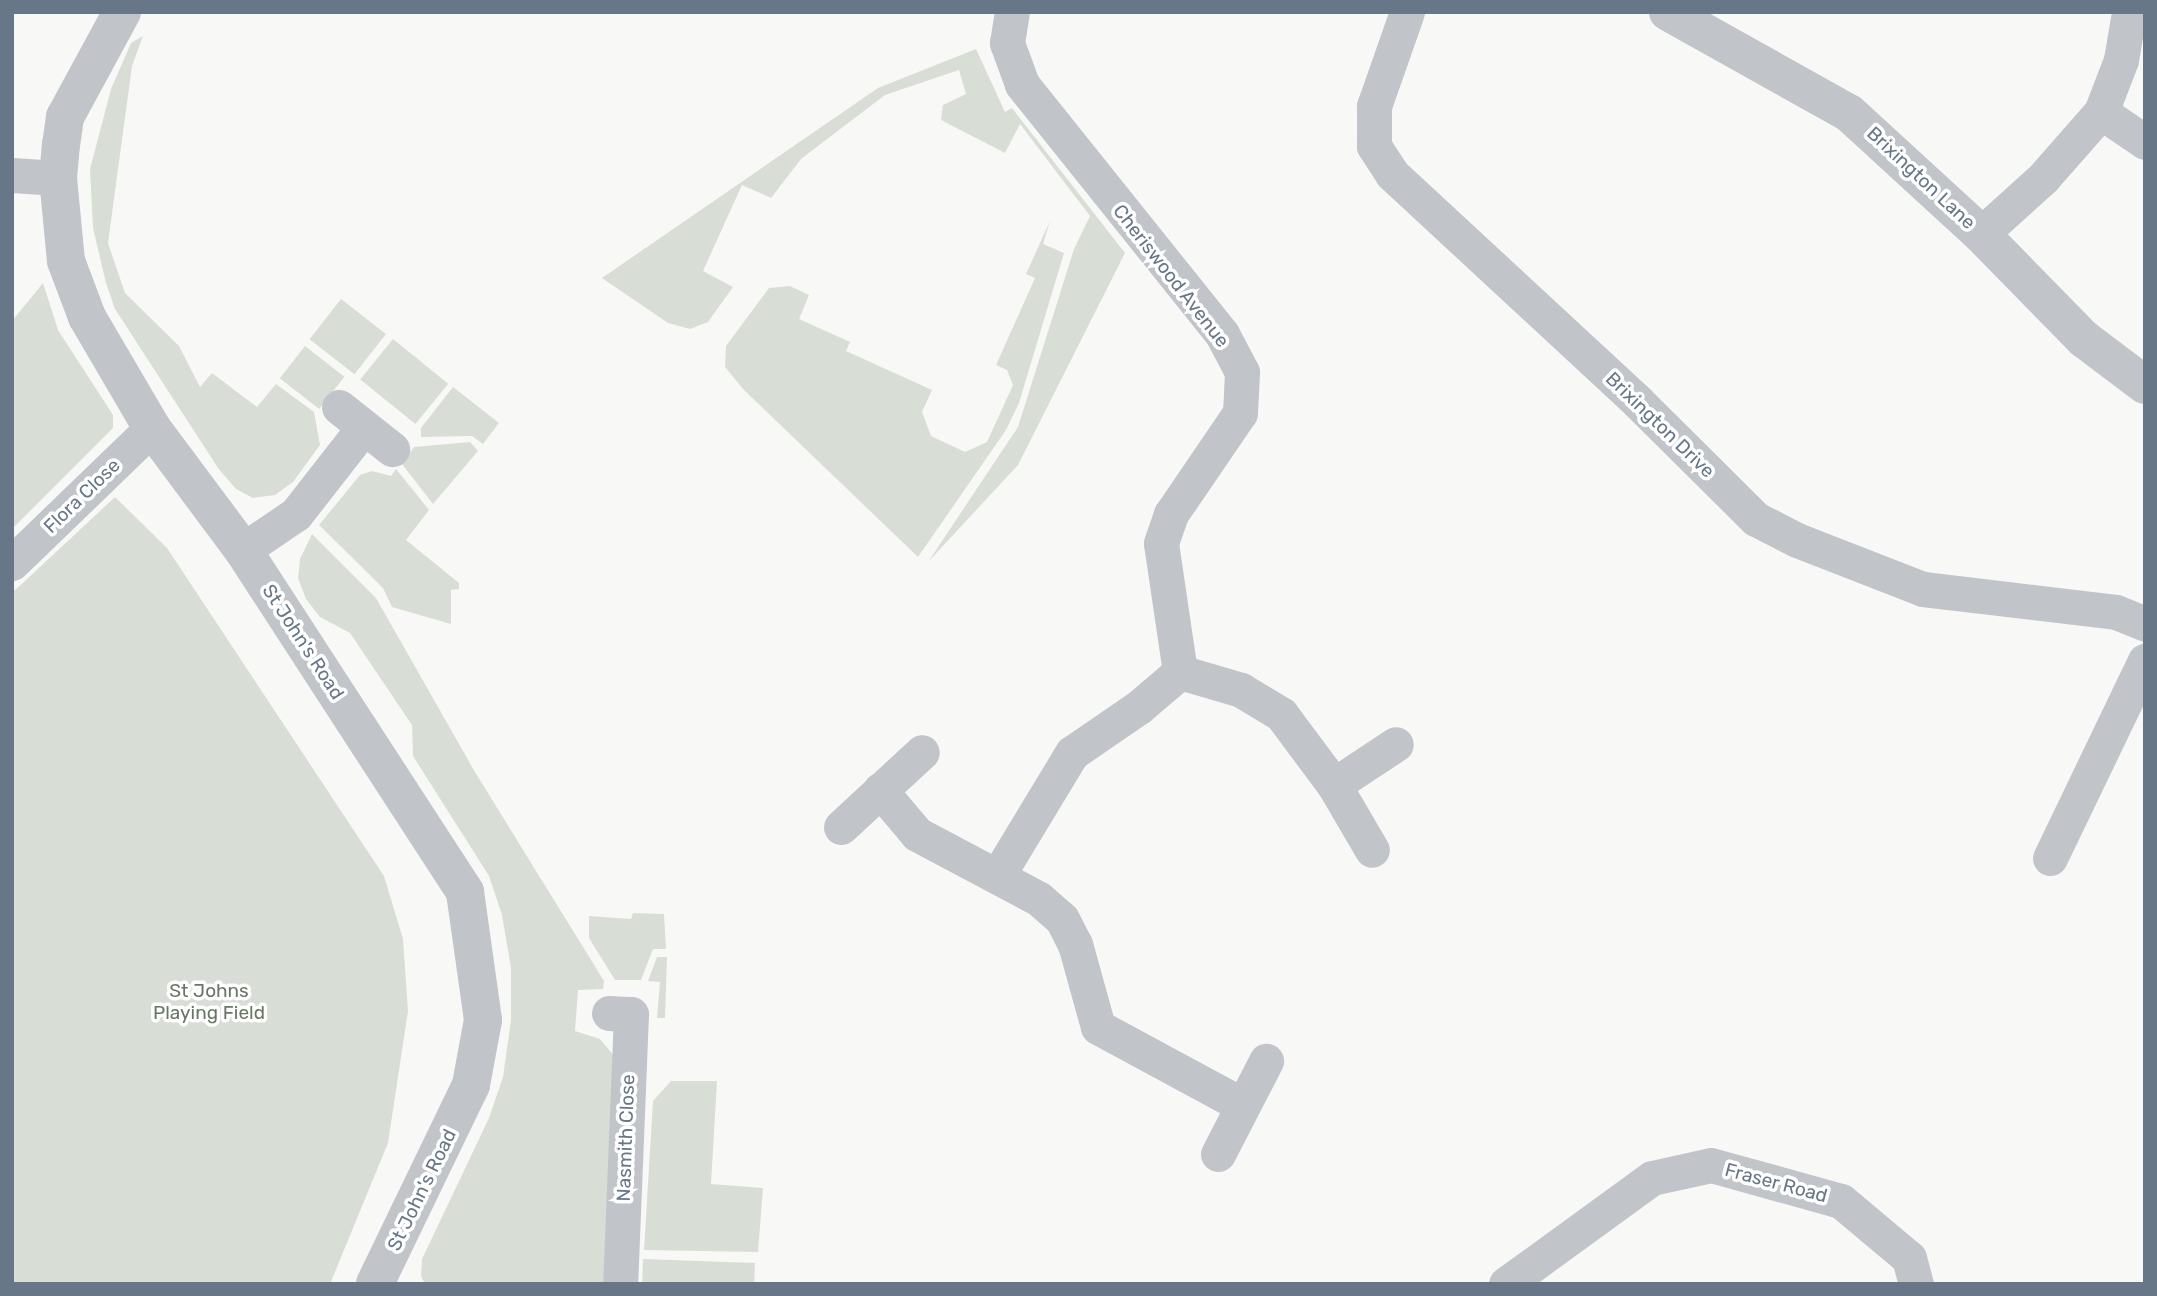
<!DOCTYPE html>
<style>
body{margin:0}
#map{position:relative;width:2157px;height:1296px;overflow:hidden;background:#f8f9f6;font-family:Rubik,sans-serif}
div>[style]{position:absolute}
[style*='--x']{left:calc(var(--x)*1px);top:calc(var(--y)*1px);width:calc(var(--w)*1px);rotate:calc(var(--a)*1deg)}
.green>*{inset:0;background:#d8ded5;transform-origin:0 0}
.minor>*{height:35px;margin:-17.5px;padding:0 17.5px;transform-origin:17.5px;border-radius:17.5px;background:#c1c5ca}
.tertiary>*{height:38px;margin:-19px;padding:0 19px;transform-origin:19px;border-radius:19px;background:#c1c5ca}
span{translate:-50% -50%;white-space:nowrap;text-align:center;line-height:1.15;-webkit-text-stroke:7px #fff;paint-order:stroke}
.street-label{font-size:19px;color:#677787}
.park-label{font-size:19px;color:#657962}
.frame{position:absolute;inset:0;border:14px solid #677787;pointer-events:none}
</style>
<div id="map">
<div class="green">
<i style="clip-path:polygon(143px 36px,132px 66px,108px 243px,125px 293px,179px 346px,200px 387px,212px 373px,257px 407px,276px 384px,314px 412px,320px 445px,293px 482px,275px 495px,253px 498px,236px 489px,218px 468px,115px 309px,106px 283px,93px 228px,90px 169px,111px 89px,131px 43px)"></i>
<i style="clip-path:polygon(976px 49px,1005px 112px,1012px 108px,1125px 253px,1018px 465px,928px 562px,1018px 427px,1074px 249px,1090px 216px,1020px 124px,1005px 153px,941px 120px,943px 105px,966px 94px,959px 70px,885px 95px,801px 159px,771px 198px,742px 185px,703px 271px,733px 287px,708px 322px,690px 329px,668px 323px,602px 278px,878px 88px)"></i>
<i style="clip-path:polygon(1050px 221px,1043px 244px,1064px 253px,1019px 403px,1006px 430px,918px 557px,744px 390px,725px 367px,726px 346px,769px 288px,790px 286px,809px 295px,799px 319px,850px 342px,846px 351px,932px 390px,922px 412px,931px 436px,965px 452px,987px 442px,1013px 385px,1007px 370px,996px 365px,1035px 278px,1026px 274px)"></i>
<i style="clip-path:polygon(43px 283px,58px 330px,113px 415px,113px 428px,12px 529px,12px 321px)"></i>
<i style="left:341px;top:299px;width:57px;height:51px;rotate:38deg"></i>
<i style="left:393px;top:339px;width:71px;height:52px;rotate:39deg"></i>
<i style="left:305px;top:346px;width:50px;height:41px;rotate:38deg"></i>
<i style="clip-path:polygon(453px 387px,499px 423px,483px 444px,472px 436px,421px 437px,421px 428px)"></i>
<i style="clip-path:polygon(470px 442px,478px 451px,433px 504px,402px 464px,414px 447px)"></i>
<i style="clip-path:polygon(396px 469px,429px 510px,406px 540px,459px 583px,459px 589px,451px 590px,451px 624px,392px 607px,383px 588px,319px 525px,360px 475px,372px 471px,391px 476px)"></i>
<i style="clip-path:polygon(115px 497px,167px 548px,384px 876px,403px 939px,408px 1011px,388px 1143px,330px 1284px,12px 1284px,12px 593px)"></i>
<i style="clip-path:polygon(312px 534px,376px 598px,475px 772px,604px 981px,603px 989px,578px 990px,575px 1031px,600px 1039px,615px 1057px,606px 1284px,425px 1284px,421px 1276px,422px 1259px,489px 1118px,503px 1077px,511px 1020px,511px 968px,502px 915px,489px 876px,413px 756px,412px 725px,350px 633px,320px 617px,306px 599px,298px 578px,300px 559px)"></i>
<i style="clip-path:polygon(633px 913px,664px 914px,666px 949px,653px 949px,641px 980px,615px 980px,589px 938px,589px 916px,631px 919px)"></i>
<i style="clip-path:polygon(657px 957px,667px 957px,665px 1018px,657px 1018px,660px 982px,648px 981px)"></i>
<i style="clip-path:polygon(671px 1081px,717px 1081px,711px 1184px,763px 1188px,758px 1252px,644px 1250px,653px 1101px)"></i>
<i style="left:643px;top:1259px;width:112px;height:25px;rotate:2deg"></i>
</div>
<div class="minor">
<i style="--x:1407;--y:12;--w:100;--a:109.3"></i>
<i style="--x:1374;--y:106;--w:40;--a:90"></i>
<i style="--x:1374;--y:146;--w:33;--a:57"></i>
<i style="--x:1392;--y:174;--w:335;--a:42.8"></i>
<i style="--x:1638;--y:402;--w:166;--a:44.8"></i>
<i style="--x:1756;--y:519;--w:46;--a:27.1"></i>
<i style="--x:1797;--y:540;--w:135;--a:21.3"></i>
<i style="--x:1923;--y:589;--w:194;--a:6.8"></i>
<i style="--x:2116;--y:612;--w:31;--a:22"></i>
<i style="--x:2101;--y:112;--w:53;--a:34.3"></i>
<i style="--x:12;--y:175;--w:46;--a:3.7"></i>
<i style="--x:1981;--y:234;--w:84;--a:-42.1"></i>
<i style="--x:2043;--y:178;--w:88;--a:-48.7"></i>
<i style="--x:2101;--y:112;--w:56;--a:-69"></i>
<i style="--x:2121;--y:60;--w:49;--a:-80.5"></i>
<i style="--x:339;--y:407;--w:68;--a:38.4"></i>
<i style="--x:243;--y:550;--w:64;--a:-34.2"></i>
<i style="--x:296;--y:514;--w:110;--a:-52"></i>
<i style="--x:12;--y:563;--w:194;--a:-44"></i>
<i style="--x:1180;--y:672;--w:64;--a:16.4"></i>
<i style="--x:1241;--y:690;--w:47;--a:31"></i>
<i style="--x:1281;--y:714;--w:89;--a:53.3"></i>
<i style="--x:1334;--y:785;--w:75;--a:59.7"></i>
<i style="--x:1334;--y:785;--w:74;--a:-33.5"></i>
<i style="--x:880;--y:790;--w:57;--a:49.9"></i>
<i style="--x:917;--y:834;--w:138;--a:28"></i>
<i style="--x:1039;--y:899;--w:30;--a:41"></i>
<i style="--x:1062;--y:919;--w:28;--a:63"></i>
<i style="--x:1075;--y:944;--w:86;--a:74.5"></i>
<i style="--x:1098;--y:1027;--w:164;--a:28.4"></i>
<i style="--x:841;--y:827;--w:110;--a:-42.8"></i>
<i style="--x:2050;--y:858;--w:219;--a:-64.3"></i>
<i style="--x:998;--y:875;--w:143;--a:-58.8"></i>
<i style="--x:1072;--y:753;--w:81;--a:-34.5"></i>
<i style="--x:1139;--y:707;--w:54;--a:-40.5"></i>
<i style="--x:1180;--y:672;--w:130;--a:-98.4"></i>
<i style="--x:1161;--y:543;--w:31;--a:-71"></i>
<i style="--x:1171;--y:514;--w:122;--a:-55.7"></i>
<i style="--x:1240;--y:413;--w:41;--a:-87.2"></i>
<i style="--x:1242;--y:372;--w:43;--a:-117.8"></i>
<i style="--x:1222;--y:334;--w:320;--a:-128.7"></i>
<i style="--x:1022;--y:84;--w:44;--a:-110.1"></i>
<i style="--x:1007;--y:43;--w:31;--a:-81"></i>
<i style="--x:609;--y:1013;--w:22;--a:3"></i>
<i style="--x:631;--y:1014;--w:270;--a:92.3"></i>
<i style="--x:1218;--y:1154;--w:105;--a:-62.7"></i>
<i style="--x:1506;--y:1284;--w:180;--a:-36"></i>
<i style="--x:1652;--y:1178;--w:60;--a:-12.4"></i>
<i style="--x:1711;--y:1165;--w:135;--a:15.5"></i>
<i style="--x:1841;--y:1201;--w:89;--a:40"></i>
<i style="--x:1909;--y:1258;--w:27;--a:75"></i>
</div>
<div class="tertiary">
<i style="--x:122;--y:12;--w:119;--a:118.5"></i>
<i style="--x:65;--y:117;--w:27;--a:98"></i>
<i style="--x:61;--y:144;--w:34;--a:95"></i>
<i style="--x:58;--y:178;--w:83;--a:84.5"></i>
<i style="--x:66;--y:261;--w:60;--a:69.4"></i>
<i style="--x:87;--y:317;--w:129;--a:59.6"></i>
<i style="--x:152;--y:428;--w:152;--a:53.3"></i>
<i style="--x:243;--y:550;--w:408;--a:57"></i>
<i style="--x:465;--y:892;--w:129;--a:82"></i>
<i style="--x:483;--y:1020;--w:66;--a:100.5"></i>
<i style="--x:471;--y:1085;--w:221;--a:115.8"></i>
<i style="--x:1668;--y:12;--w:207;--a:29.2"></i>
<i style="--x:1849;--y:113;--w:179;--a:42.5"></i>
<i style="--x:1981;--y:234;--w:147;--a:45.6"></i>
<i style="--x:2084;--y:339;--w:76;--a:37"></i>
</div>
<div class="street-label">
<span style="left:1921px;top:178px;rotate:43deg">Brixington Lane</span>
<span style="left:1171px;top:276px;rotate:52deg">Cheriswood Avenue</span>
<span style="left:1660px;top:425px;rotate:44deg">Brixington Drive</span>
<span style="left:82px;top:496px;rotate:-44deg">Flora Close</span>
<span style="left:303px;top:642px;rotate:57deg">St John's Road</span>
<span style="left:626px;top:1138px;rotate:-88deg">Nasmith Close</span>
<span style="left:1776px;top:1183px;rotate:15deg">Fraser Road</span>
<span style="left:422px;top:1190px;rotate:-64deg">St John's Road</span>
</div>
<div class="park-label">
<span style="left:209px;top:1002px">St Johns<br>Playing Field</span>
</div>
<div class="frame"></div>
</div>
